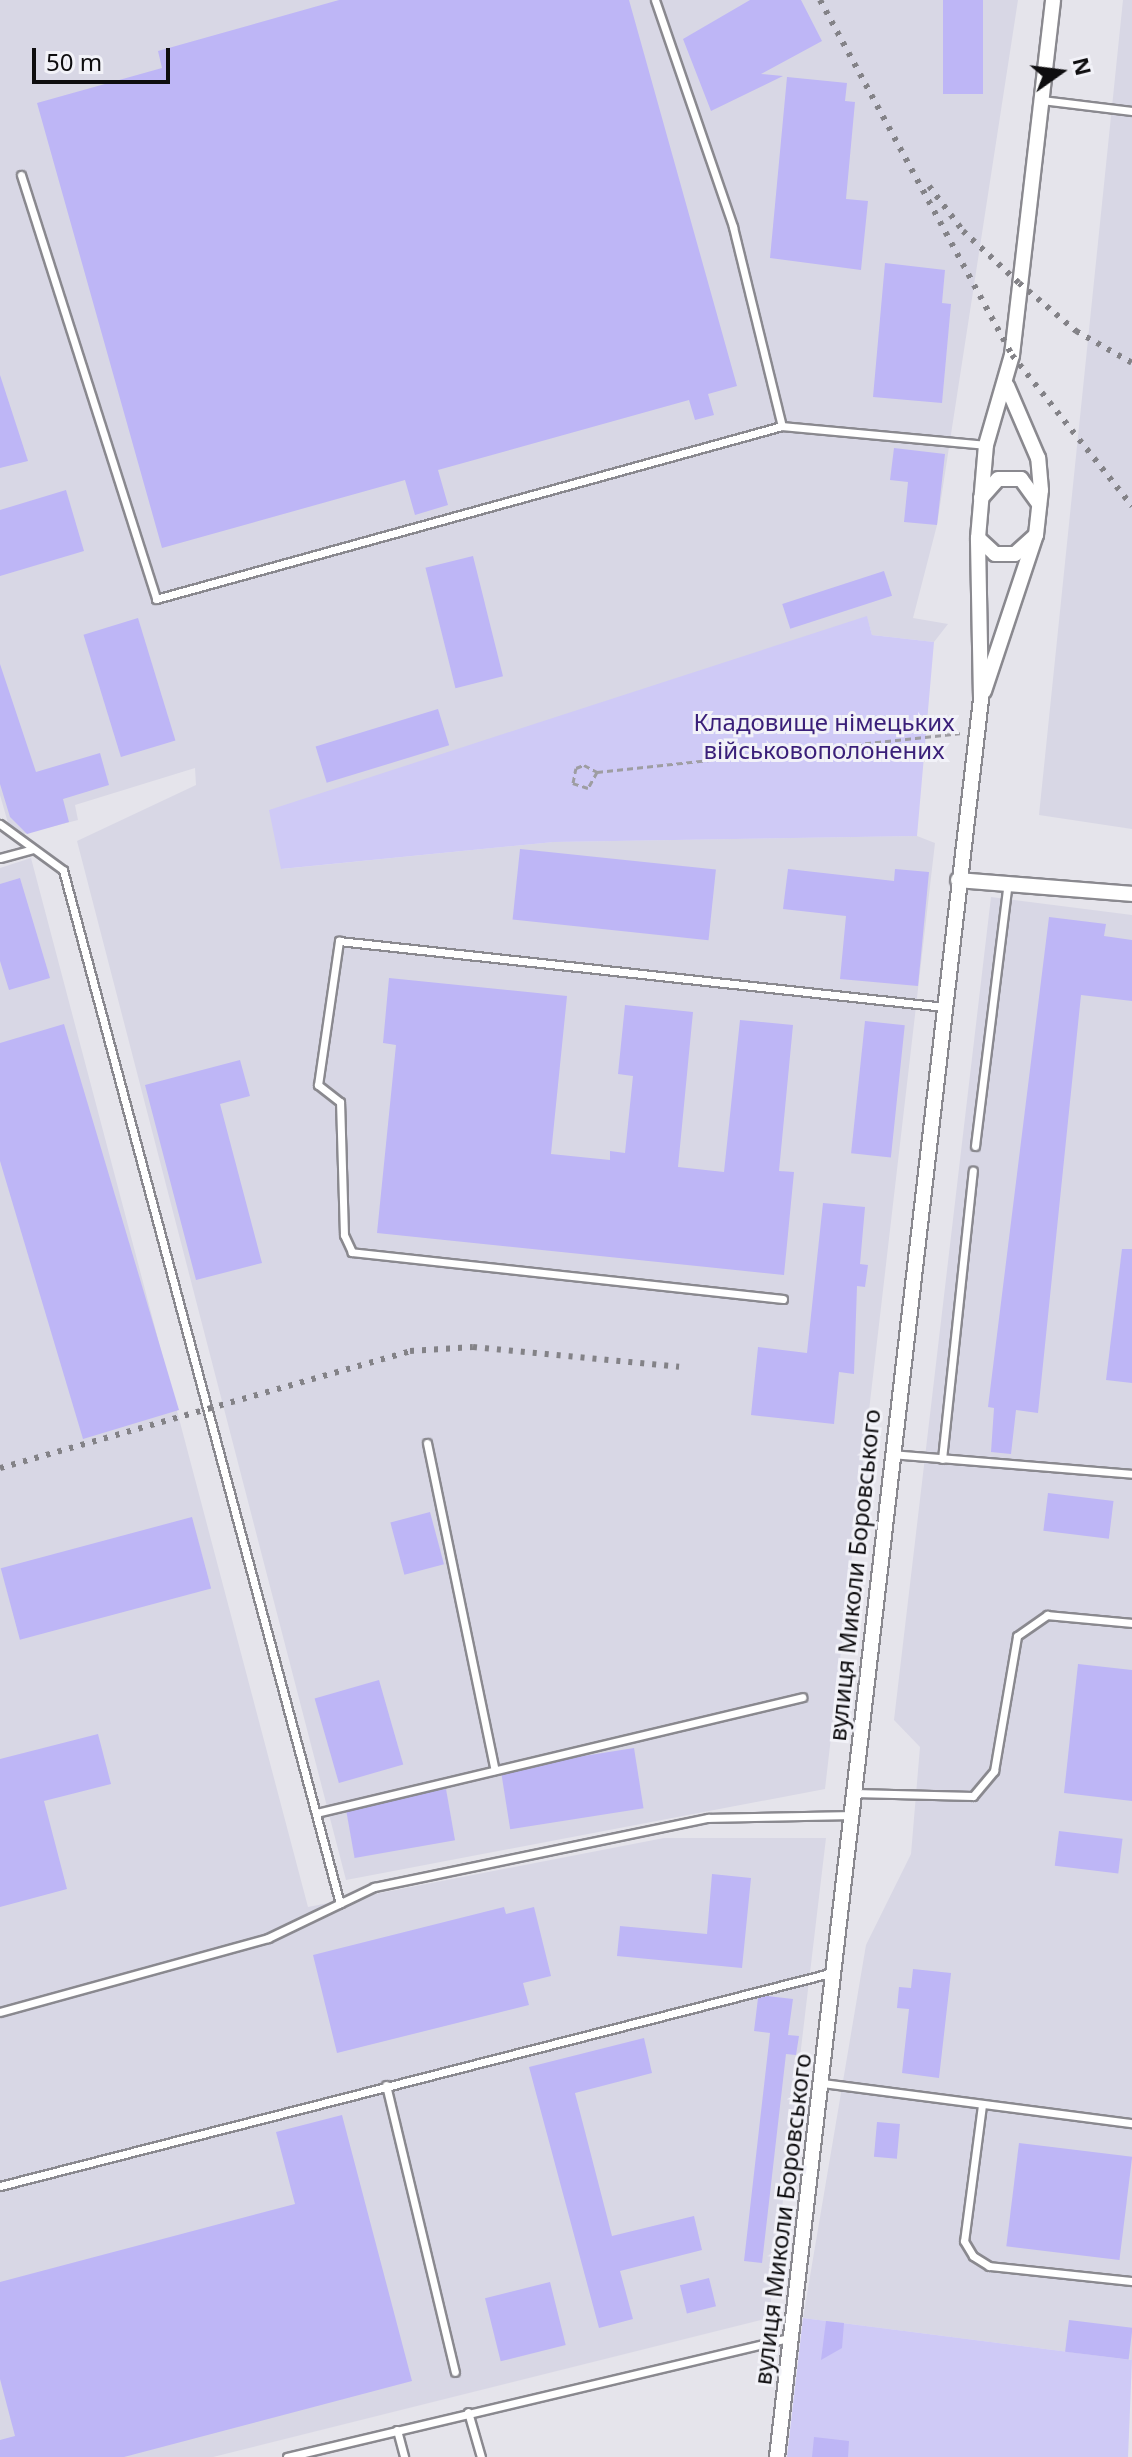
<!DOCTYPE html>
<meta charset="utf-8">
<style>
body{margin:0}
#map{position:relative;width:1132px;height:2457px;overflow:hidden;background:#e5e4eb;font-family:"Noto Sans",sans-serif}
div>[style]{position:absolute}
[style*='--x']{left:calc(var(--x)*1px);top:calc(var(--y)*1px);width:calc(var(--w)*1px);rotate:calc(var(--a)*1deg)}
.built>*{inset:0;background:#d8d7e5}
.green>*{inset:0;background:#cfcaf6}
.building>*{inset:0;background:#beb6f6;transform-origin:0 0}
.path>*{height:3px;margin-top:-1.5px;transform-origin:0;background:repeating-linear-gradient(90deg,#9e9da2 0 6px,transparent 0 10px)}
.roads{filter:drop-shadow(2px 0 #8a898f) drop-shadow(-2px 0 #8a898f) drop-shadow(0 2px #8a898f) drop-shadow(0 -2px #8a898f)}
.lane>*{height:7px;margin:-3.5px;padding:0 3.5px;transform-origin:3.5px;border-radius:3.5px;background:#fff}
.street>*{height:14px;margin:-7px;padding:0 7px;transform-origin:7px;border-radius:7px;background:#fff}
.rail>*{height:6px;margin-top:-3px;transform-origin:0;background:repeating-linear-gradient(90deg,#838287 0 4px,transparent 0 12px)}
span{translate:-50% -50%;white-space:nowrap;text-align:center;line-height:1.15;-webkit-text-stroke:6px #f2f2f8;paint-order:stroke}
.park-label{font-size:24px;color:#3a1f79}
.street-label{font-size:24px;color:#0e0d0f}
.north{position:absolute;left:1020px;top:32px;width:80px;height:80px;-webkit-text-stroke:6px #f2f2f8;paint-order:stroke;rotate:76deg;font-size:22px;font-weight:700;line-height:32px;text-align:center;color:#0e0d0f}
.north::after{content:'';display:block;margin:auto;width:28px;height:36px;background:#0e0d0f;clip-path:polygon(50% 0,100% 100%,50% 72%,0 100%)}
.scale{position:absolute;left:32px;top:48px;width:138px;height:36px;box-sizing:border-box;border:4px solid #0e0d0f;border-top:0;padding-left:10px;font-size:24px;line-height:28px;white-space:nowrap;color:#0e0d0f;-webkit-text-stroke:6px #f2f2f8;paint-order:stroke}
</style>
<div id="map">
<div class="built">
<i style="clip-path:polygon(0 0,1018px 0,937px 525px,913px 618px,948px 624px,934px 642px,872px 635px,867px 617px,282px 869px,554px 842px,917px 836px,935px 843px,825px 1789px,346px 1880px,77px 841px,196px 785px,195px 768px,75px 805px,78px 820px,12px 837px,0 795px)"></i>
<i style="clip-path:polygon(1123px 0,1132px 0,1132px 829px,1039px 815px)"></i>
<i style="clip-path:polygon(31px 858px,308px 1907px,664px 1838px,826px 1838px,769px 2318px,213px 2457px,0 2457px,0 868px)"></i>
<i style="clip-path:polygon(991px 897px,1132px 915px,1132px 2360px,803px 2318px,866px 1945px,911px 1854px,920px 1747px,894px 1720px)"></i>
</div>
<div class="green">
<i style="clip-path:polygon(867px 616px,872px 635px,934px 642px,917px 836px,554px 842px,281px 869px,269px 810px)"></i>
<i style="clip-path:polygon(803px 2318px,1132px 2360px,1128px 2457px,787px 2457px)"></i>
</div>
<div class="building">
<i style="clip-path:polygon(339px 0,629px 0,737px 386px,708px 394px,714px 415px,695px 420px,689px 400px,438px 470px,448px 505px,415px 515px,405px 480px,162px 548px,37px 103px,162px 68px,158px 51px)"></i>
<i style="clip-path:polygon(750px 0,801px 0,822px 41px,761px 74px,783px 76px,711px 111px,683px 39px)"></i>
<i style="left:943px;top:0;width:40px;height:94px"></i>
<i style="clip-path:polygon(787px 77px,847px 83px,845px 101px,855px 102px,846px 199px,868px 201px,861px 270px,770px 258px)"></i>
<i style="clip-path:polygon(885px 263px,945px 270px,942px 303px,951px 304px,942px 403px,873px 397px)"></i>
<i style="clip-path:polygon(0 375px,28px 461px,0 468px)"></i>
<i style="clip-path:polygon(894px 448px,945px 454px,937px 525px,904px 522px,908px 482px,890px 480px)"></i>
<i style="clip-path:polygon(66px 490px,84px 551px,0 576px,0 510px)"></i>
<i style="left:473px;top:556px;width:124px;height:49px;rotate:76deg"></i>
<i style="left:884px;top:571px;width:26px;height:107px;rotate:72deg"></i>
<i style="left:138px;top:618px;width:128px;height:57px;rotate:73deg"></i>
<i style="clip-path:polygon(0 664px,36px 772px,100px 753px,109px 785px,63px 799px,69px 822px,27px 834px,10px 817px,0 784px)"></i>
<i style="left:438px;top:709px;width:38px;height:128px;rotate:73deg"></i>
<i style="left:520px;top:849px;width:197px;height:71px;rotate:6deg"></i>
<i style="clip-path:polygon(788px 869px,894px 881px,895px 869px,929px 872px,918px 986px,840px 979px,846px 916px,783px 909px)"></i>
<i style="clip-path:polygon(20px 878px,50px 978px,9px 990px,0 961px,0 884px)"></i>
<i style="clip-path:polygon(1049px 917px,1106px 924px,1104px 936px,1132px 940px,1132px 1001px,1081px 995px,1038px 1413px,1016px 1410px,1011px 1454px,991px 1452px,994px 1408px,988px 1407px)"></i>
<i style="clip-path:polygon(389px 978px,567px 996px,551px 1154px,610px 1160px,610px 1151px,625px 1153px,633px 1076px,618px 1074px,625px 1005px,693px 1012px,678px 1167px,724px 1172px,740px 1020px,793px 1025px,779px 1171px,794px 1172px,784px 1275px,377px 1233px,396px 1045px,383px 1043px)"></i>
<i style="left:865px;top:1021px;width:40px;height:133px;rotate:6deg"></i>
<i style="clip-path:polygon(64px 1024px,179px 1410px,83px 1439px,0 1161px,0 1043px)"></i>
<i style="clip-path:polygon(240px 1060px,250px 1096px,220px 1104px,262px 1263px,196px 1280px,145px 1085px)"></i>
<i style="clip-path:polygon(823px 1203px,865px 1207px,860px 1264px,868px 1265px,865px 1287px,857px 1286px,854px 1374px,839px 1372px,834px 1424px,751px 1415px,758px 1347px,807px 1353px)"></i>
<i style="clip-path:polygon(1122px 1249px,1132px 1249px,1132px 1383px,1106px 1380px)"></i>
<i style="left:1048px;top:1493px;width:66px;height:38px;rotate:7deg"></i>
<i style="left:430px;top:1512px;width:54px;height:41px;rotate:75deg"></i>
<i style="left:192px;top:1517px;width:74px;height:198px;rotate:75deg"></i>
<i style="clip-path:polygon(1078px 1664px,1132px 1670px,1132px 1801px,1064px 1793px)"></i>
<i style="left:379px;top:1680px;width:88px;height:67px;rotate:74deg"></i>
<i style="clip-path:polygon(98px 1734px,111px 1784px,44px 1801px,67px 1889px,0 1907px,0 1759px)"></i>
<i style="left:634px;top:1748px;width:61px;height:135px;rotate:81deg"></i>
<i style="left:446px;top:1789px;width:52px;height:102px;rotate:80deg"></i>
<i style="left:1059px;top:1831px;width:64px;height:35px;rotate:7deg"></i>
<i style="clip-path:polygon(712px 1874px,751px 1878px,742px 1968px,617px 1956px,620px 1926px,707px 1934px)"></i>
<i style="clip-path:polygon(504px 1907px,506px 1914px,534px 1907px,551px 1976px,523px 1983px,529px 2005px,337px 2053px,313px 1955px)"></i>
<i style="clip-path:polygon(913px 1969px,951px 1973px,939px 2078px,902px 2073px,909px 2009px,897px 2008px,899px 1987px,911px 1988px)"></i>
<i style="clip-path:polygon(767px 1996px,793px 1999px,788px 2035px,799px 2036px,796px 2055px,786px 2054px,762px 2263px,744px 2261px,770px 2033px,754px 2031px,758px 1998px)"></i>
<i style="clip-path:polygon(644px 2038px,652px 2073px,575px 2093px,612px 2236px,694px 2216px,702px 2250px,620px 2271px,633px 2319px,599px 2328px,529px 2067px)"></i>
<i style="clip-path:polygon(342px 2115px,412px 2381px,124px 2457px,0 2457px,0 2440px,15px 2436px,0 2379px,0 2282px,295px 2204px,276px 2132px)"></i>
<i style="left:877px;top:2122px;width:23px;height:35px;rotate:5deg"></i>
<i style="left:1019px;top:2143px;width:114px;height:104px;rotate:7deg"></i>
<i style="left:709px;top:2278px;width:29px;height:30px;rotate:76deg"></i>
<i style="left:550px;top:2282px;width:65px;height:67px;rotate:76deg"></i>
<i style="left:1069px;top:2320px;width:64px;height:32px;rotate:7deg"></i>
<i style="clip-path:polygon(826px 2321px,844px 2323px,842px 2348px,821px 2360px)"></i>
<i style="clip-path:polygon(814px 2437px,849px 2441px,848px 2457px,812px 2457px)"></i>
</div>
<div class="path">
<i style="--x:597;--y:772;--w:18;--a:119"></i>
<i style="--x:588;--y:788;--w:16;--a:-162"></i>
<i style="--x:573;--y:783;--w:15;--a:-79"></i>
<i style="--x:576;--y:768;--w:9;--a:-21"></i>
<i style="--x:584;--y:765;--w:15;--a:28"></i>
<i style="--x:597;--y:772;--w:365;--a:-6.1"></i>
</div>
<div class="roads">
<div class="lane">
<i style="--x:655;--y:0;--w:240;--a:71"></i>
<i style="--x:733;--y:227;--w:205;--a:76.2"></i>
<i style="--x:1041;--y:100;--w:92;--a:6.9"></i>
<i style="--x:21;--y:175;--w:445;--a:72.3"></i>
<i style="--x:156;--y:599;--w:649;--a:-15.45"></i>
<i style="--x:782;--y:426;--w:205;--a:5.3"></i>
<i style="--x:0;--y:824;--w:78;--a:36.1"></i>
<i style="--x:63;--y:870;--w:1070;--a:75"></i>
<i style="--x:0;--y:858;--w:34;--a:-15"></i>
<i style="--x:975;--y:1146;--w:266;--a:-82.9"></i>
<i style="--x:783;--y:1299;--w:434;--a:-173.8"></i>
<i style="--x:352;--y:1252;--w:19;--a:-115"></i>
<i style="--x:344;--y:1235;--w:133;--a:-91.7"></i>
<i style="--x:340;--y:1102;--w:28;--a:-142"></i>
<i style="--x:318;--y:1085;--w:146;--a:-81.7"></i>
<i style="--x:339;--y:941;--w:610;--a:6.22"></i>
<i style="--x:427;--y:1443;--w:334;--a:78.3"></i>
<i style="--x:891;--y:1454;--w:242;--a:4.7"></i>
<i style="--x:942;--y:1459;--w:290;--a:-83.9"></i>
<i style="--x:854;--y:1793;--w:119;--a:1.4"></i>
<i style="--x:973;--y:1796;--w:33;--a:-50"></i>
<i style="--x:994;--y:1771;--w:137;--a:-80.3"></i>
<i style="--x:1017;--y:1636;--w:37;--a:-35"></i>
<i style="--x:1047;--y:1615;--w:85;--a:5.4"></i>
<i style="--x:316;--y:1813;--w:500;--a:-13.4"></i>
<i style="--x:0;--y:2012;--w:278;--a:-15.4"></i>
<i style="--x:268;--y:1938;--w:118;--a:-25.7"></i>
<i style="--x:374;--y:1887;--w:341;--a:-11.7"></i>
<i style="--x:708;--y:1818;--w:142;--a:-1.2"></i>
<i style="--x:822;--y:2083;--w:313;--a:7.4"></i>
<i style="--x:386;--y:2085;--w:295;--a:76.5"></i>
<i style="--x:982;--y:2105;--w:137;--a:97.5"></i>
<i style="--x:964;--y:2241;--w:17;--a:59"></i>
<i style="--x:973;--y:2256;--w:19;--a:32"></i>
<i style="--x:989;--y:2266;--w:144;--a:6"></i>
<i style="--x:0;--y:2186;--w:861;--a:-14.39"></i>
<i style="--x:468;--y:2412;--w:47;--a:73.9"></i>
<i style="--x:397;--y:2430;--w:28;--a:75"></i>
<i style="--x:287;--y:2457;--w:516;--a:-13.34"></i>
</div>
<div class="street">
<i style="--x:981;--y:498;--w:25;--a:-48"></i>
<i style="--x:998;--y:479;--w:23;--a:0"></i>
<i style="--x:1021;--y:479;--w:31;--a:54"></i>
<i style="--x:978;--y:538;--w:23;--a:43"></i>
<i style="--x:995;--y:554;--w:20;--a:0"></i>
<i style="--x:1015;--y:554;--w:28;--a:-42"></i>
<i style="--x:984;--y:691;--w:164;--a:-71.6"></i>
<i style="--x:1036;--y:535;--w:45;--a:-83.7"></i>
<i style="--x:1041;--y:490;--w:32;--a:-95"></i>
<i style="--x:1038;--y:458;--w:78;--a:-113.3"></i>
<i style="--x:958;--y:880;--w:175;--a:4.6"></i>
<i style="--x:777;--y:2457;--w:1771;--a:-83.38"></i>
<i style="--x:981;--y:698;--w:160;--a:-91.1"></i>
<i style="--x:978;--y:538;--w:93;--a:-85.1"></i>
<i style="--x:986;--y:445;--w:94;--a:-73.9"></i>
<i style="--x:1012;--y:355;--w:357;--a:-83.4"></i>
</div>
</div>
<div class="rail">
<i style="--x:820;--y:0;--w:404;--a:61.6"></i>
<i style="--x:1012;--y:355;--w:193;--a:51.5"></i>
<i style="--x:929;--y:186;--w:56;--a:52.9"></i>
<i style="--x:963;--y:231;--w:76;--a:42.9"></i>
<i style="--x:1019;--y:283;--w:75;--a:40.1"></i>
<i style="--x:1076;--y:331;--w:64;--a:29.7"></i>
<i style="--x:0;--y:1468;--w:426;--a:-15.9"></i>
<i style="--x:410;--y:1351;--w:63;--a:-3.6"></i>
<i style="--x:473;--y:1347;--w:207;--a:5.5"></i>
</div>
<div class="park-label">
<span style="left:824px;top:736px">Кладовище німецьких<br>військовополонених</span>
</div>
<div class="street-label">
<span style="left:854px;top:1575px;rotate:-84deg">вулиця Миколи Боровського</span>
<span style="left:782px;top:2219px;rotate:-83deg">вулиця Миколи Боровського</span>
</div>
<div class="north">N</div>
<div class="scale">50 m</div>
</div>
